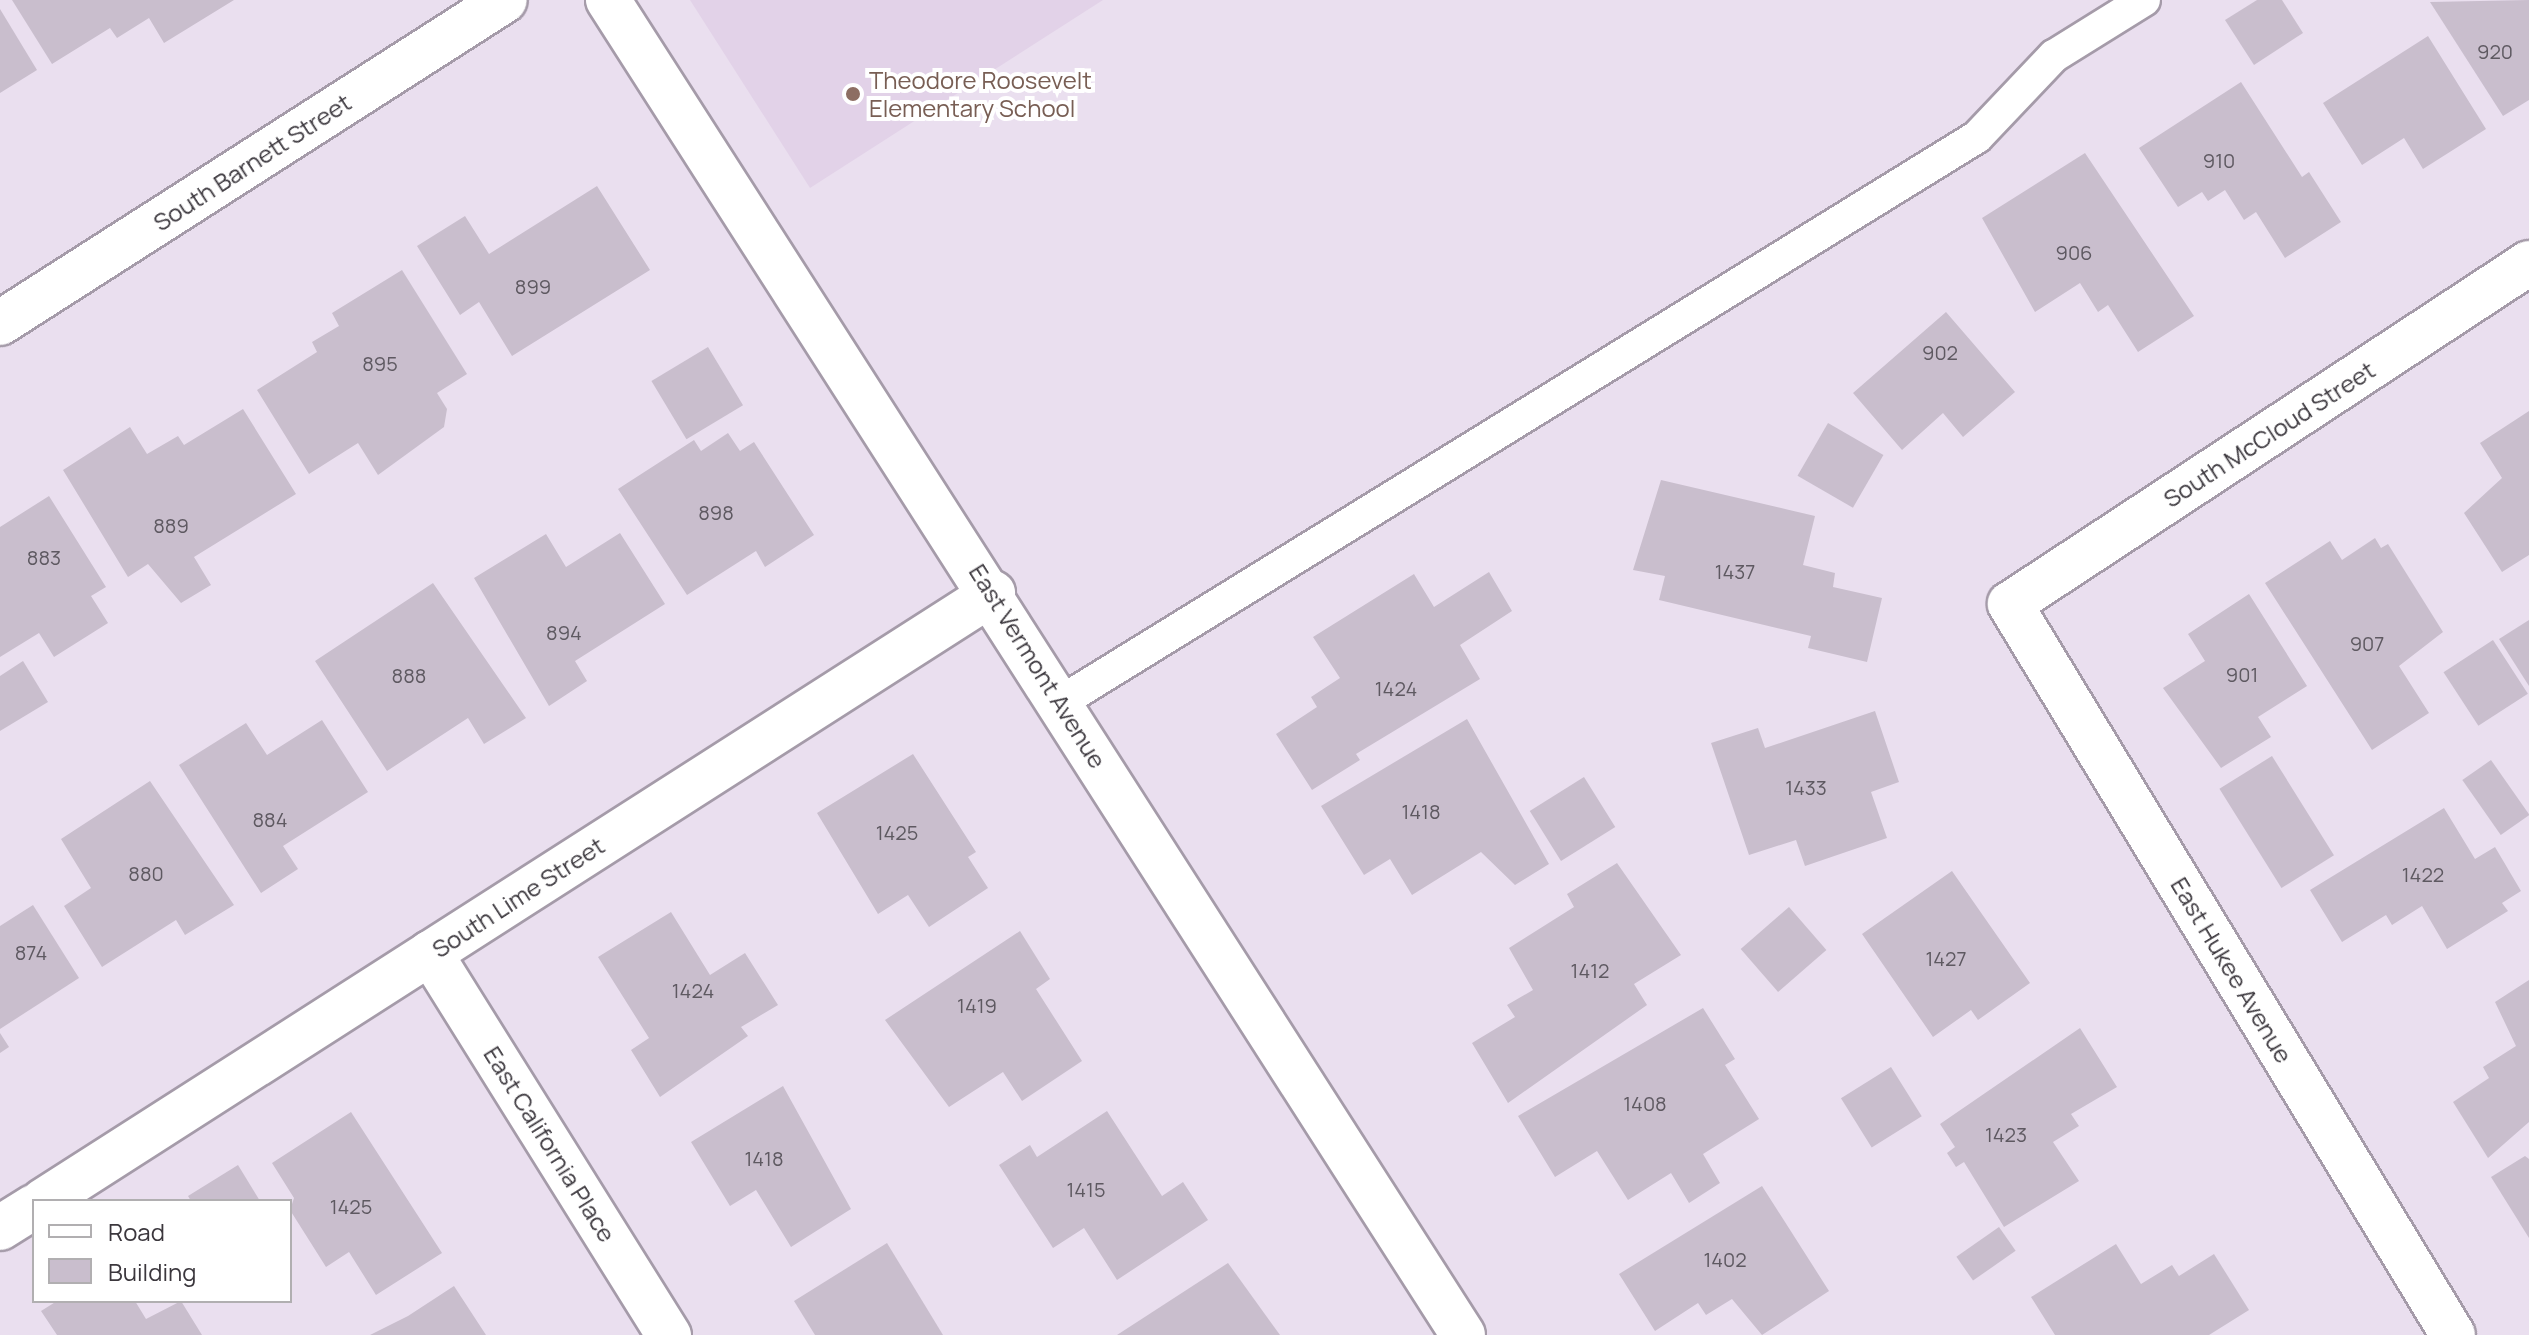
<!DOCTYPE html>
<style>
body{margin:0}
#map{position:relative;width:2529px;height:1335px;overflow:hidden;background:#eadfef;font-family:Manrope,sans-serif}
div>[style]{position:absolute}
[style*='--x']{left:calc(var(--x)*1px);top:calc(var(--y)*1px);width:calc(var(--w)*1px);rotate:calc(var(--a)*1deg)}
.built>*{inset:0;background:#e2d2e8}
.building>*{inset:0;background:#c9becd;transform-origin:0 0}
.roads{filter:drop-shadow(2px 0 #a59ba9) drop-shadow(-2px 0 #a59ba9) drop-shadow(0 2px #a59ba9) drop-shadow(0 -2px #a59ba9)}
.service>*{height:32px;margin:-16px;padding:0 16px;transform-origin:16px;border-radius:16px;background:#fff}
.minor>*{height:44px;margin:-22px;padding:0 22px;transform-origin:22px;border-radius:22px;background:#fff}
.tertiary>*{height:44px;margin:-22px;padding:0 22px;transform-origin:22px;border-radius:22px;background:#fff}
.dots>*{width:22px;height:22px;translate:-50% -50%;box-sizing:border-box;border:4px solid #fff;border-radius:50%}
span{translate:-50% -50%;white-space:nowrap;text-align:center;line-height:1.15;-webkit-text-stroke:8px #fff;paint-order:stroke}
.number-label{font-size:20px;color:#5e5961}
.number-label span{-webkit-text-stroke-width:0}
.education-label{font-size:24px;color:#785e54}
.left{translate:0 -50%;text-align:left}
.street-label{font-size:24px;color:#3b373d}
.legend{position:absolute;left:32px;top:1199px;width:260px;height:104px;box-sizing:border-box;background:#fff;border:2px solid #b1afb1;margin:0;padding:10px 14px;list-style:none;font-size:24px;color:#3b373d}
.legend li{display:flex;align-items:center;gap:16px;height:40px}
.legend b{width:40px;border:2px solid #b1afb1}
</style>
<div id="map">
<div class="built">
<i style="clip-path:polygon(690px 0,1103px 0,810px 188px)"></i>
</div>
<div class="building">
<i style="clip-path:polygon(12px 0,234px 0,164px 43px,149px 18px,117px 38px,110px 28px,52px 64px)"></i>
<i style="clip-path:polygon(2257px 0,2282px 0,2303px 33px,2254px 65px,2225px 20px)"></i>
<i style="clip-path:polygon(2529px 0,2529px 100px,2503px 116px,2430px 2px)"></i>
<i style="clip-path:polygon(0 9px,37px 70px,0 93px)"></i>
<i style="clip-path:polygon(2428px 36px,2486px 129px,2423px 169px,2404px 138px,2362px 165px,2323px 103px)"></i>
<i style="clip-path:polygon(2241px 82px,2302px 177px,2309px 172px,2341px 222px,2285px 258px,2256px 212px,2244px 220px,2225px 190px,2208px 201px,2202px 192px,2178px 207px,2139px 148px)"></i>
<i style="clip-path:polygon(2085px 153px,2194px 316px,2138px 352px,2108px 305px,2098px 312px,2080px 283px,2035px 312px,1982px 218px)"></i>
<i style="clip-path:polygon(597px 186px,650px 270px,512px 356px,479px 302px,460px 315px,417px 246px,465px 216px,489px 254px)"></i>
<i style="clip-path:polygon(402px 270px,467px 374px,437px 393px,447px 409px,444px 427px,378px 475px,358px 443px,309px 474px,257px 390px,317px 352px,312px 342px,339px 326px,332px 313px)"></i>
<i style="clip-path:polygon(1946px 312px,2015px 392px,1963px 437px,1943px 413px,1902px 450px,1853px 393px)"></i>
<i style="left:708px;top:347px;width:68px;height:66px;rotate:59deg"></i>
<i style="clip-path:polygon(243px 409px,296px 494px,194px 557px,211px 585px,181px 603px,148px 564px,128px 577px,63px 470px,130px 427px,147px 454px,178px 436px,184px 445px)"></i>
<i style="clip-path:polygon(2529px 411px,2529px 555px,2502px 572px,2464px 513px,2502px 478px,2480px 443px)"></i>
<i style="left:1828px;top:423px;width:64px;height:61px;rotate:30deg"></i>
<i style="clip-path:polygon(728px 433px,740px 451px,754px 442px,814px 535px,765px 567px,756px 551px,687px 595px,618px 489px,694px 440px,701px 451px)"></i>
<i style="clip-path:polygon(1661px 480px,1815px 516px,1803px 565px,1835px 573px,1833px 587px,1882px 598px,1867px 662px,1808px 648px,1811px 636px,1659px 600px,1665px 576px,1633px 570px)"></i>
<i style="clip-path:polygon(49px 496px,106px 587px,91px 596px,108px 623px,54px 657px,39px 633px,0 657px,0 527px)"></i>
<i style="clip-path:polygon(620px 533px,665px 604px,575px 661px,587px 681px,549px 706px,474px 578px,546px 534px,566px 567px)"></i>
<i style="clip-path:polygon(2375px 538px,2381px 548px,2388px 544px,2443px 632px,2399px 666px,2429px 713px,2372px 750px,2265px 583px,2330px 541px,2342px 560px)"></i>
<i style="clip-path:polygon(1489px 572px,1512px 611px,1460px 645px,1480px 679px,1356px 754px,1360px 760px,1312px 790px,1276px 734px,1317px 707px,1311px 697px,1340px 678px,1313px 637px,1414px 574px,1434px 607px)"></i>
<i style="clip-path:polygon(433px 583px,526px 718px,484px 744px,468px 718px,387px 771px,315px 661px)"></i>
<i style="clip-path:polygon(2249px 594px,2307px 686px,2258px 717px,2271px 737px,2221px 768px,2163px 688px,2205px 661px,2188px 634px)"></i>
<i style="clip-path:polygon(2529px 620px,2529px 686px,2499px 639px)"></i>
<i style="left:2493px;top:640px;width:64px;height:59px;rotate:57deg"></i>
<i style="clip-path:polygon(23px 661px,48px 702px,0 731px,0 676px)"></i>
<i style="clip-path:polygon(1875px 711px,1899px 782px,1871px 792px,1887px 838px,1805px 866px,1796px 840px,1749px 855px,1711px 743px,1758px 728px,1765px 748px)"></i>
<i style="clip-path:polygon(1467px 719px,1549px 864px,1515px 885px,1481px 852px,1412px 895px,1390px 859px,1364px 875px,1321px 806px)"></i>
<i style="clip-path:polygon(322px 720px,368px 792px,283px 846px,298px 869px,261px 893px,179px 765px,246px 723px,267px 755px)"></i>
<i style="clip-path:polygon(913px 754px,976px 852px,968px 857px,988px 888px,929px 927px,908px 895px,878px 914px,817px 813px)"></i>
<i style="left:2272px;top:756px;width:117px;height:62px;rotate:58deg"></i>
<i style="left:2491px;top:760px;width:67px;height:35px;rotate:55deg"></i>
<i style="left:1584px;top:777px;width:59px;height:64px;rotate:58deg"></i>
<i style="clip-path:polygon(150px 781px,234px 905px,185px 935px,176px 920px,102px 967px,64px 906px,91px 888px,61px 839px)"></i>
<i style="clip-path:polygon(2444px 808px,2475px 859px,2495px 847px,2521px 891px,2502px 903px,2508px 911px,2447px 949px,2422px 906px,2392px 925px,2386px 915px,2342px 942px,2310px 890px)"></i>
<i style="clip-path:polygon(1617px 863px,1681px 955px,1634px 984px,1647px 1005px,1508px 1103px,1472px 1043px,1515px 1017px,1507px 1005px,1533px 990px,1509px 948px,1574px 907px,1567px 894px)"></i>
<i style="clip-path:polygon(1952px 871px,2030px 983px,1978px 1020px,1971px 1010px,1933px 1037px,1862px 934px)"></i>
<i style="clip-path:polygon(33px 905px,79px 978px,0 1029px,0 926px)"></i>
<i style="left:1789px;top:907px;width:57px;height:64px;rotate:49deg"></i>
<i style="clip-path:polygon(671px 912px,710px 975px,745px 953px,778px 1005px,741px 1027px,748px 1036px,660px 1097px,631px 1050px,649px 1038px,598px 957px)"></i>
<i style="clip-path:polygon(1020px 931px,1050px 979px,1036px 989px,1082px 1061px,1022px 1101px,1003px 1072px,949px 1107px,885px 1020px)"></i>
<i style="clip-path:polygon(2529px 980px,2529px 1122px,2488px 1158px,2453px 1102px,2489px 1078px,2483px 1067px,2516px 1046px,2495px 1002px)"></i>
<i style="clip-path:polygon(1703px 1008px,1735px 1059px,1725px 1065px,1759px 1119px,1703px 1154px,1720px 1183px,1689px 1203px,1671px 1173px,1628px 1200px,1597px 1151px,1555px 1177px,1518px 1116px)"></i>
<i style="clip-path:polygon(2080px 1028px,2117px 1087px,2071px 1114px,2079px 1126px,2053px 1142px,2079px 1181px,2004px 1227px,1964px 1162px,1956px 1167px,1947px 1153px,1955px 1147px,1940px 1124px)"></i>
<i style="clip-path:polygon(0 1033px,9px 1047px,0 1053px)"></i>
<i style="left:1891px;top:1067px;width:58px;height:59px;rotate:58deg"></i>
<i style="clip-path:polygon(783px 1086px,851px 1209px,791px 1247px,756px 1190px,730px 1206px,691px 1142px)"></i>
<i style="clip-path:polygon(1107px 1111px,1162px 1196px,1183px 1182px,1208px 1220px,1117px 1280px,1084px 1228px,1053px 1248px,999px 1165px,1030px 1145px,1037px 1157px)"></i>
<i style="clip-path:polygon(351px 1112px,442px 1253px,376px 1295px,349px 1252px,326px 1267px,290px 1210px,294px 1198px,272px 1163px)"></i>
<i style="clip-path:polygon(2525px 1156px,2529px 1159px,2529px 1238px,2491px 1177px)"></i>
<i style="clip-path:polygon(238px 1165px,260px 1201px,191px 1201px,188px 1196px)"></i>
<i style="clip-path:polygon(1762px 1186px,1829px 1291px,1762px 1335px,1732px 1299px,1706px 1315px,1698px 1303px,1655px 1331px,1619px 1274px)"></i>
<i style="left:1999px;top:1227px;width:29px;height:52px;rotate:55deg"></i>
<i style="clip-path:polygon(887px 1243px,943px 1335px,815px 1335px,794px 1301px)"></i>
<i style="clip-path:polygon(2116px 1244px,2141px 1284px,2172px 1265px,2179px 1276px,2214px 1254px,2249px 1310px,2209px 1335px,2055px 1335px,2031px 1297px)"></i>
<i style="clip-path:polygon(1228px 1263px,1280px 1335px,1117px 1335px)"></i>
<i style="clip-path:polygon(454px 1286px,486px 1335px,370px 1335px,408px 1316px)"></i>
<i style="clip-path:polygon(57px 1301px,135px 1301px,146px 1319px,181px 1301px,202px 1335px,57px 1335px,41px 1311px)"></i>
</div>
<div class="roads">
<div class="service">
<i style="--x:1059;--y:703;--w:1078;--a:-31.66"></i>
<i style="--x:1977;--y:137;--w:112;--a:-46.5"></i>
<i style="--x:2054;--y:56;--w:106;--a:-31.9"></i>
</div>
<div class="minor">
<i style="--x:0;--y:323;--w:599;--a:-32.6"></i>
<i style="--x:430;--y:953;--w:451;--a:58"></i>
<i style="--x:43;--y:1201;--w:1128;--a:-32.62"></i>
<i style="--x:0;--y:1228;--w:40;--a:-32"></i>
<i style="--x:2453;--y:1335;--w:855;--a:-121.22"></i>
<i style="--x:2010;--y:604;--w:621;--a:-33.31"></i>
</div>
<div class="tertiary">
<i style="--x:608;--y:0;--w:1585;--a:57.36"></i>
</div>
</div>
<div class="dots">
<i style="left:853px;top:94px;background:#8d6e63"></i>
</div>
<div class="number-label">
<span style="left:2495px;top:51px">920</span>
<span style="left:2219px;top:160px">910</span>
<span style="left:2074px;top:252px">906</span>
<span style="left:533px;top:286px">899</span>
<span style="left:1940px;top:352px">902</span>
<span style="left:380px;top:363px">895</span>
<span style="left:716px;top:512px">898</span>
<span style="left:171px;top:525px">889</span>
<span style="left:44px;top:557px">883</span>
<span style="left:1735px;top:571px">1437</span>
<span style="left:564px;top:632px">894</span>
<span style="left:2367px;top:643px">907</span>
<span style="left:2242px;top:674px">901</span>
<span style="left:409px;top:675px">888</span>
<span style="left:1396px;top:688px">1424</span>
<span style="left:1806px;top:787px">1433</span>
<span style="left:1421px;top:811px">1418</span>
<span style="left:270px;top:819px">884</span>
<span style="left:897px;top:832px">1425</span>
<span style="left:146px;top:873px">880</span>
<span style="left:2423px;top:874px">1422</span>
<span style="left:31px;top:952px">874</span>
<span style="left:1946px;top:958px">1427</span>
<span style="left:1590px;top:970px">1412</span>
<span style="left:693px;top:990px">1424</span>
<span style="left:977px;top:1005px">1419</span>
<span style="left:1645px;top:1103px">1408</span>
<span style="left:2006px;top:1134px">1423</span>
<span style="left:764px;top:1158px">1418</span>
<span style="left:1086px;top:1189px">1415</span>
<span style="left:351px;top:1206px">1425</span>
<span style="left:1725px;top:1259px">1402</span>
</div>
<div class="education-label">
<span class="left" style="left:869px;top:94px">Theodore Roosevelt<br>Elementary School</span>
</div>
<div class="street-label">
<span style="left:252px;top:162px;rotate:-33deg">South Barnett Street</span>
<span style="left:2269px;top:434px;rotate:-33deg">South McCloud Street</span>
<span style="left:1038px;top:666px;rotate:58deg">East Vermont Avenue</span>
<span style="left:518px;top:897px;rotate:-33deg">South Lime Street</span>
<span style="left:2232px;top:970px;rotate:59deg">East Hukee Avenue</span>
<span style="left:550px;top:1144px;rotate:58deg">East California Place</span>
</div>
<ul class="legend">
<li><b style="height:10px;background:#fff"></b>Road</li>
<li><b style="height:22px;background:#c9becd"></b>Building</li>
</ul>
</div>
